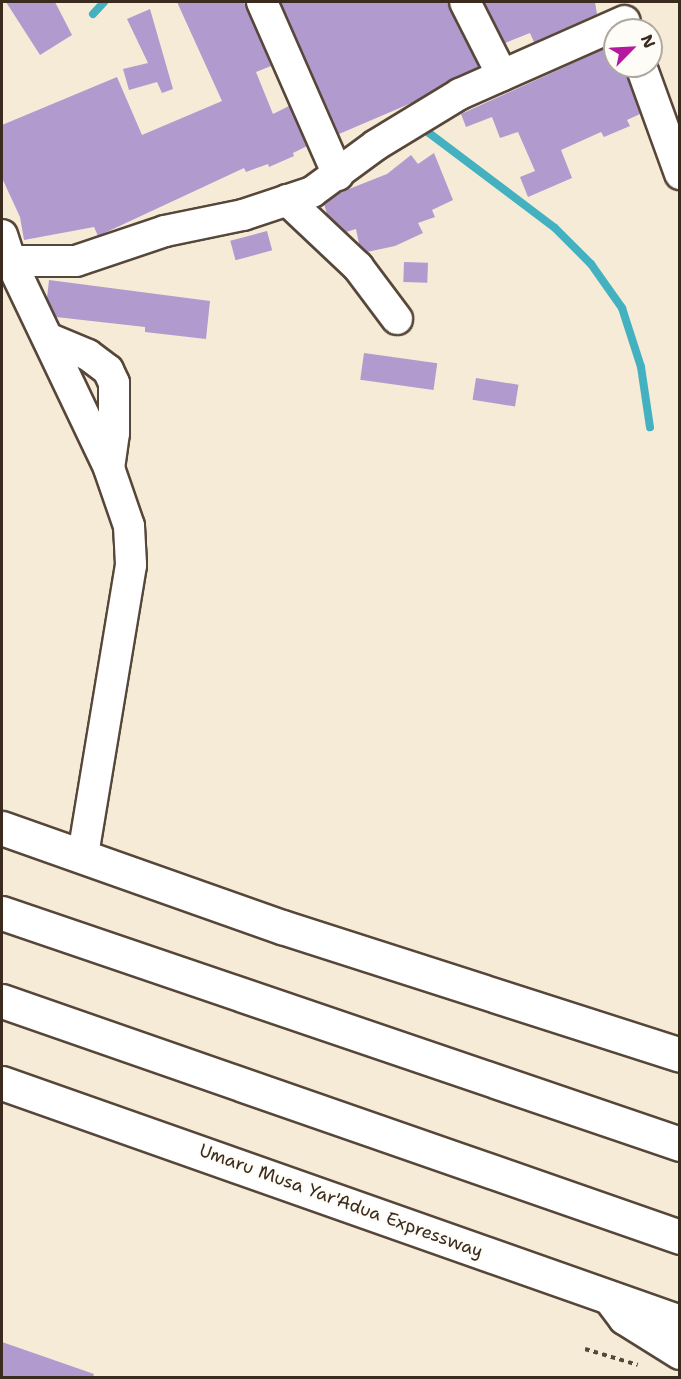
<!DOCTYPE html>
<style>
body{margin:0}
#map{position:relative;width:681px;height:1379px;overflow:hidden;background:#f5ebd7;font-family:"Shantell Sans",sans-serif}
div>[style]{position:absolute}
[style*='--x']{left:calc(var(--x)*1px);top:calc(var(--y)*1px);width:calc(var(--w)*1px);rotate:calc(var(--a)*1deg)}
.stream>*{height:8px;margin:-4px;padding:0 4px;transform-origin:4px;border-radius:4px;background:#43b1c0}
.building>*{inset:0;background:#b19ace;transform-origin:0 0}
.path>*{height:4px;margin-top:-2px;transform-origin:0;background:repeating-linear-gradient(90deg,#57473a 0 4.5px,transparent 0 9px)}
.roads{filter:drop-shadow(2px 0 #57473a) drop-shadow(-2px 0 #57473a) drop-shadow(0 2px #57473a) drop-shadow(0 -2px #57473a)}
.minor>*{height:30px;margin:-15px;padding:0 15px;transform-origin:15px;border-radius:15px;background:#fff}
.highway>*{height:33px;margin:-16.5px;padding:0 16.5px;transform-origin:16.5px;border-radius:16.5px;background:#fff}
span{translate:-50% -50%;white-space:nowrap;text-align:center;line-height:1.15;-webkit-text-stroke:4.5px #fdfcf7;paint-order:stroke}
.street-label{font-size:18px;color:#3b2a1e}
.frame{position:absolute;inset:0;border:3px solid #3b2a1e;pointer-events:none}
.north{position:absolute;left:603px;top:18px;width:60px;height:60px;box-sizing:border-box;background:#fdfcf7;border:2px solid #afa8a0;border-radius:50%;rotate:66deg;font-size:16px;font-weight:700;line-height:24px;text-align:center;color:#3b2a1e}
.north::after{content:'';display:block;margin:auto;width:21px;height:27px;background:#b5179e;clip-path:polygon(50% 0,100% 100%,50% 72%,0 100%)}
</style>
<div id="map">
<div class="stream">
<i style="--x:93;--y:14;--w:16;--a:-47"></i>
<i style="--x:422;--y:123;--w:12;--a:55"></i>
<i style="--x:429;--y:133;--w:158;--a:37"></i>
<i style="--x:555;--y:228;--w:51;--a:45"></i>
<i style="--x:591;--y:264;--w:54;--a:54.8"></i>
<i style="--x:622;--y:308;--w:62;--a:72.1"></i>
<i style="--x:641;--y:367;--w:61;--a:81.5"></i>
</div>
<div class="building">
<i style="clip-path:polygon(6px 2px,55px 2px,72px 35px,40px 55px)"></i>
<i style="clip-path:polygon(177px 2px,244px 2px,271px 66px,256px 72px,273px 114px,289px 106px,307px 146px,293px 153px,294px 156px,269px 167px,268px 164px,246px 172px,244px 168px,98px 236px,94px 227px,24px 240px,20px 217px,2px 178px,2px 125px,117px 77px,142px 135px,222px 101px)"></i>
<i style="clip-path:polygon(286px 2px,448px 2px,479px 67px,416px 101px,339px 134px,281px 3px)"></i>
<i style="clip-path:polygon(484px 2px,595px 2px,597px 14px,534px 42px,530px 33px,505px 43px)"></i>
<i style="clip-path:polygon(150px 9px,173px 89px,162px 93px,157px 82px,129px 90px,123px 69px,148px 63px,127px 19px)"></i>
<i style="clip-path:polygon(615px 44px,615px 66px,624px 66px,640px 114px,627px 120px,630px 126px,604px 137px,601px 132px,561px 150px,572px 178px,528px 197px,520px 177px,535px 171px,518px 132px,500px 138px,492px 117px,466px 127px,461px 114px)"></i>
<i style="clip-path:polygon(434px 153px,453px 200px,432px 210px,435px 217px,418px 223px,423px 233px,395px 246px,367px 252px,359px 244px,356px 229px,346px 232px,327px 214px,324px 204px,339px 193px,387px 174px,411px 155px,418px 164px)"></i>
<i style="left:267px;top:231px;width:20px;height:38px;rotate:75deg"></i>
<i style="left:404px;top:262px;width:24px;height:20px;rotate:2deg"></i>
<i style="clip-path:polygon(49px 280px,210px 301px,206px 339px,145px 332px,145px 327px,56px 317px,47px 298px)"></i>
<i style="left:364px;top:353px;width:74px;height:27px;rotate:8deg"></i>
<i style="left:476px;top:378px;width:43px;height:22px;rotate:9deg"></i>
<i style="clip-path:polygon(2px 1342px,94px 1374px,93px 1377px,2px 1377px)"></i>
</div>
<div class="path">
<i style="--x:585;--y:1349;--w:55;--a:16.8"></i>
</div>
<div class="roads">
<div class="minor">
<i style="--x:262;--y:2;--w:189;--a:66.3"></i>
<i style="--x:465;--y:2;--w:82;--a:63.1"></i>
<i style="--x:641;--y:66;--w:115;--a:70.1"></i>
<i style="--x:287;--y:200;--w:98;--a:43.3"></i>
<i style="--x:358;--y:267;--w:65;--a:53.1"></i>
<i style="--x:2;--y:235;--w:26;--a:72"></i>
<i style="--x:10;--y:260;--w:230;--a:64.5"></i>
<i style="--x:109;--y:468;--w:61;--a:71"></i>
<i style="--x:129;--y:526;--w:39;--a:87"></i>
<i style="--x:131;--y:565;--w:294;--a:99.4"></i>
<i style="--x:2;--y:261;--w:74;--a:0"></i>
<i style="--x:76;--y:261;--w:94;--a:-18.6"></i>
<i style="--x:165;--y:231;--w:80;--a:-11.6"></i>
<i style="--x:243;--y:215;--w:73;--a:-18.4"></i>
<i style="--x:312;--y:192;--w:79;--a:-36.3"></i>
<i style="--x:376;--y:145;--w:98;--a:-31.3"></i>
<i style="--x:460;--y:94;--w:180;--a:-23.9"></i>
<i style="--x:50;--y:339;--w:41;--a:22.8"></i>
<i style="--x:88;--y:355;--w:25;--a:37"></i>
<i style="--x:108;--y:370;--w:14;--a:65"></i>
<i style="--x:114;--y:383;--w:50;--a:90"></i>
<i style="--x:114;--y:433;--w:35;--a:98"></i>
<i style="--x:609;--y:1299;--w:25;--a:53"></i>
<i style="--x:624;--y:1319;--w:66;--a:32"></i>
</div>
<div class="highway">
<i style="--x:2;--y:828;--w:297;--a:19.5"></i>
<i style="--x:282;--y:927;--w:418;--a:17.8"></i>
<i style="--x:2;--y:913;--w:716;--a:18.81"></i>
<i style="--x:2;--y:1001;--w:718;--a:19.19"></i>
<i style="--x:2;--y:1083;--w:719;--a:19.42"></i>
</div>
</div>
<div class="street-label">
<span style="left:341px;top:1201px;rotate:20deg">Umaru Musa Yar'Adua Expressway</span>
</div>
<div class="frame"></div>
<div class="north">N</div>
</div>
